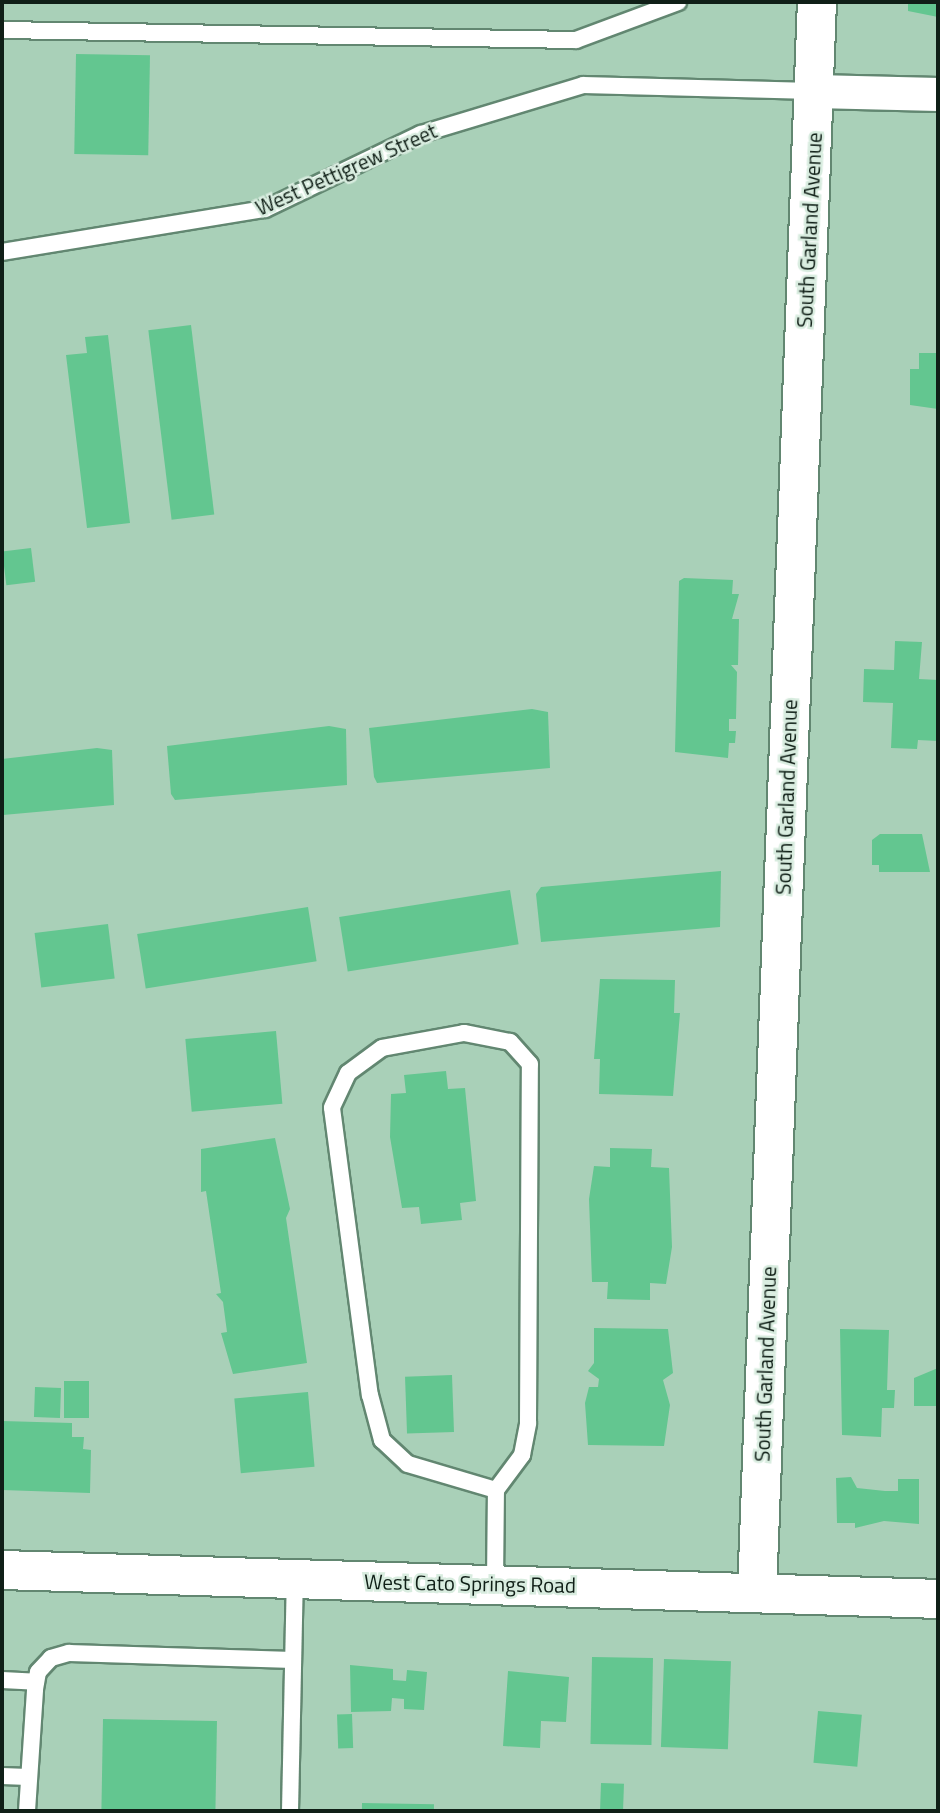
<!DOCTYPE html>
<style>
body{margin:0}
#map{position:relative;width:940px;height:1813px;overflow:hidden;background:#a9d0b8;font-family:"Titillium Web",sans-serif}
div>[style]{position:absolute}
[style*='--x']{left:calc(var(--x)*1px);top:calc(var(--y)*1px);width:calc(var(--w)*1px);rotate:calc(var(--a)*1deg)}
.building>*{inset:0;background:#63c690;transform-origin:0 0}
.roads{filter:drop-shadow(2px 0 #628771) drop-shadow(-2px 0 #628771) drop-shadow(0 2px #628771) drop-shadow(0 -2px #628771)}
.lane>*{height:16px;margin:-8px;padding:0 8px;transform-origin:8px;border-radius:8px;background:#fff}
.street>*{height:33px;margin:-16.5px;padding:0 16.5px;transform-origin:16.5px;border-radius:16.5px;background:#fff}
.secondary>*{height:38px;margin:-19px;padding:0 19px;transform-origin:19px;border-radius:19px;background:#fff}
span{translate:-50% -50%;white-space:nowrap;text-align:center;line-height:1.15;-webkit-text-stroke:5px #d8ecdf;paint-order:stroke}
.street-label{font-size:21px;color:#101f17}
.frame{position:absolute;inset:0;border:4px solid #101f17;pointer-events:none}
</style>
<div id="map">
<div class="building">
<i style="clip-path:polygon(908px 2px,938px 2px,938px 17px,908px 11px)"></i>
<i style="left:76px;top:54px;width:74px;height:100px;rotate:1deg"></i>
<i style="left:191px;top:325px;width:191px;height:43px;rotate:83deg"></i>
<i style="clip-path:polygon(108px 335px,130px 523px,87px 528px,66px 355px,87px 353px,85px 337px)"></i>
<i style="clip-path:polygon(919px 353px,938px 353px,938px 409px,910px 405px,910px 369px,919px 369px)"></i>
<i style="left:31px;top:548px;width:34px;height:29px;rotate:83deg"></i>
<i style="clip-path:polygon(684px 578px,733px 580px,732px 594px,739px 594px,732px 619px,739px 619px,738px 665px,731px 665px,737px 672px,736px 719px,729px 719px,729px 731px,736px 731px,735px 743px,729px 743px,728px 758px,675px 752px,679px 581px)"></i>
<i style="clip-path:polygon(895px 641px,922px 642px,919px 679px,938px 680px,938px 741px,918px 740px,917px 749px,891px 748px,893px 703px,863px 702px,864px 669px,894px 670px)"></i>
<i style="clip-path:polygon(532px 709px,548px 712px,550px 768px,377px 783px,374px 777px,369px 728px)"></i>
<i style="clip-path:polygon(329px 726px,346px 729px,347px 785px,175px 800px,171px 794px,167px 746px)"></i>
<i style="clip-path:polygon(97px 748px,112px 750px,114px 805px,3px 815px,2px 759px)"></i>
<i style="clip-path:polygon(880px 834px,922px 834px,930px 872px,879px 872px,879px 865px,872px 865px,872px 840px)"></i>
<i style="clip-path:polygon(721px 871px,720px 927px,541px 942px,536px 894px,541px 887px)"></i>
<i style="left:510px;top:890px;width:55px;height:173px;rotate:81deg"></i>
<i style="left:308px;top:907px;width:55px;height:173px;rotate:81deg"></i>
<i style="left:108px;top:924px;width:55px;height:74px;rotate:83deg"></i>
<i style="clip-path:polygon(600px 979px,675px 980px,674px 1013px,680px 1013px,673px 1096px,599px 1094px,600px 1059px,594px 1059px)"></i>
<i style="left:276px;top:1031px;width:73px;height:91px;rotate:85deg"></i>
<i style="clip-path:polygon(446px 1071px,448px 1089px,465px 1088px,476px 1201px,460px 1203px,462px 1220px,421px 1224px,419px 1207px,402px 1208px,390px 1137px,391px 1094px,406px 1093px,404px 1075px)"></i>
<i style="clip-path:polygon(275px 1138px,290px 1209px,286px 1218px,307px 1363px,233px 1374px,221px 1333px,227px 1332px,223px 1302px,216px 1294px,221px 1293px,206px 1191px,201px 1192px,201px 1149px)"></i>
<i style="clip-path:polygon(610px 1148px,652px 1149px,651px 1167px,669px 1168px,672px 1247px,666px 1284px,650px 1283px,650px 1300px,607px 1299px,608px 1282px,592px 1282px,589px 1199px,594px 1166px,610px 1167px)"></i>
<i style="clip-path:polygon(594px 1328px,668px 1329px,673px 1373px,663px 1380px,670px 1405px,664px 1446px,588px 1445px,585px 1403px,589px 1387px,598px 1387px,599px 1379px,588px 1371px,594px 1363px)"></i>
<i style="clip-path:polygon(840px 1329px,889px 1330px,887px 1390px,895px 1390px,894px 1408px,882px 1408px,881px 1437px,842px 1435px)"></i>
<i style="clip-path:polygon(938px 1368px,938px 1406px,914px 1406px,914px 1378px)"></i>
<i style="left:452px;top:1375px;width:57px;height:47px;rotate:88deg"></i>
<i style="left:64px;top:1381px;width:25px;height:37px"></i>
<i style="left:35px;top:1387px;width:26px;height:30px;rotate:2deg"></i>
<i style="left:308px;top:1392px;width:75px;height:74px;rotate:85deg"></i>
<i style="clip-path:polygon(2px 1421px,72px 1423px,72px 1437px,84px 1437px,83px 1449px,91px 1450px,90px 1493px,2px 1490px)"></i>
<i style="clip-path:polygon(851px 1477px,857px 1488px,885px 1491px,898px 1491px,898px 1479px,919px 1479px,919px 1524px,884px 1521px,855px 1528px,855px 1523px,837px 1523px,836px 1478px)"></i>
<i style="left:592px;top:1657px;width:61px;height:87px;rotate:1deg"></i>
<i style="left:664px;top:1659px;width:67px;height:88px;rotate:2deg"></i>
<i style="clip-path:polygon(350px 1665px,393px 1669px,393px 1680px,406px 1681px,407px 1670px,427px 1672px,424px 1710px,404px 1709px,404px 1699px,392px 1698px,391px 1711px,351px 1712px)"></i>
<i style="clip-path:polygon(508px 1671px,569px 1677px,566px 1722px,541px 1721px,540px 1748px,503px 1746px)"></i>
<i style="left:818px;top:1711px;width:44px;height:52px;rotate:5deg"></i>
<i style="left:352px;top:1714px;width:34px;height:15px;rotate:88deg"></i>
<i style="left:103px;top:1719px;width:114px;height:92px;rotate:1deg"></i>
<i style="left:601px;top:1783px;width:23px;height:28px;rotate:2deg"></i>
<i style="left:362px;top:1803px;width:72px;height:8px;rotate:1deg"></i>
</div>
<div class="roads">
<div class="lane">
<i style="--x:2;--y:30;--w:574;--a:1"></i>
<i style="--x:576;--y:40;--w:109;--a:-20.4"></i>
<i style="--x:2;--y:252;--w:266;--a:-9.3"></i>
<i style="--x:265;--y:209;--w:173;--a:-25.7"></i>
<i style="--x:421;--y:134;--w:169;--a:-16.8"></i>
<i style="--x:583;--y:85;--w:230;--a:1.5"></i>
<i style="--x:495;--y:1582;--w:92;--a:-89.4"></i>
<i style="--x:496;--y:1490;--w:44;--a:-53.4"></i>
<i style="--x:522;--y:1455;--w:33;--a:-79"></i>
<i style="--x:528;--y:1423;--w:359;--a:-89.7"></i>
<i style="--x:530;--y:1064;--w:30;--a:-132"></i>
<i style="--x:510;--y:1042;--w:47;--a:-168.9"></i>
<i style="--x:464;--y:1033;--w:83;--a:169.6"></i>
<i style="--x:382;--y:1048;--w:42;--a:143.7"></i>
<i style="--x:348;--y:1073;--w:38;--a:115"></i>
<i style="--x:332;--y:1108;--w:290;--a:82.5"></i>
<i style="--x:370;--y:1395;--w:47;--a:75.1"></i>
<i style="--x:382;--y:1440;--w:35;--a:43"></i>
<i style="--x:408;--y:1464;--w:92;--a:16.5"></i>
<i style="--x:2;--y:1680;--w:34;--a:3"></i>
<i style="--x:2;--y:1776;--w:26;--a:2"></i>
<i style="--x:27;--y:1811;--w:122;--a:-86.2"></i>
<i style="--x:35;--y:1689;--w:17;--a:-80"></i>
<i style="--x:38;--y:1672;--w:19;--a:-47"></i>
<i style="--x:51;--y:1658;--w:19;--a:-16"></i>
<i style="--x:69;--y:1653;--w:224;--a:1.8"></i>
<i style="--x:290;--y:1811;--w:230;--a:-88.8"></i>
</div>
<div class="street">
<i style="--x:815;--y:91;--w:123;--a:1.4"></i>
</div>
<div class="secondary">
<i style="--x:2;--y:1570;--w:936;--a:1.77"></i>
<i style="--x:757;--y:1592;--w:1591;--a:-87.84"></i>
</div>
</div>
<div class="street-label">
<span style="left:346px;top:169px;rotate:-24deg">West Pettigrew Street</span>
<span style="left:809px;top:230px;rotate:-87deg">South Garland Avenue</span>
<span style="left:786px;top:797px;rotate:-88deg">South Garland Avenue</span>
<span style="left:765px;top:1364px;rotate:-88deg">South Garland Avenue</span>
<span style="left:470px;top:1583px;rotate:1deg">West Cato Springs Road</span>
</div>
<div class="frame"></div>
</div>
